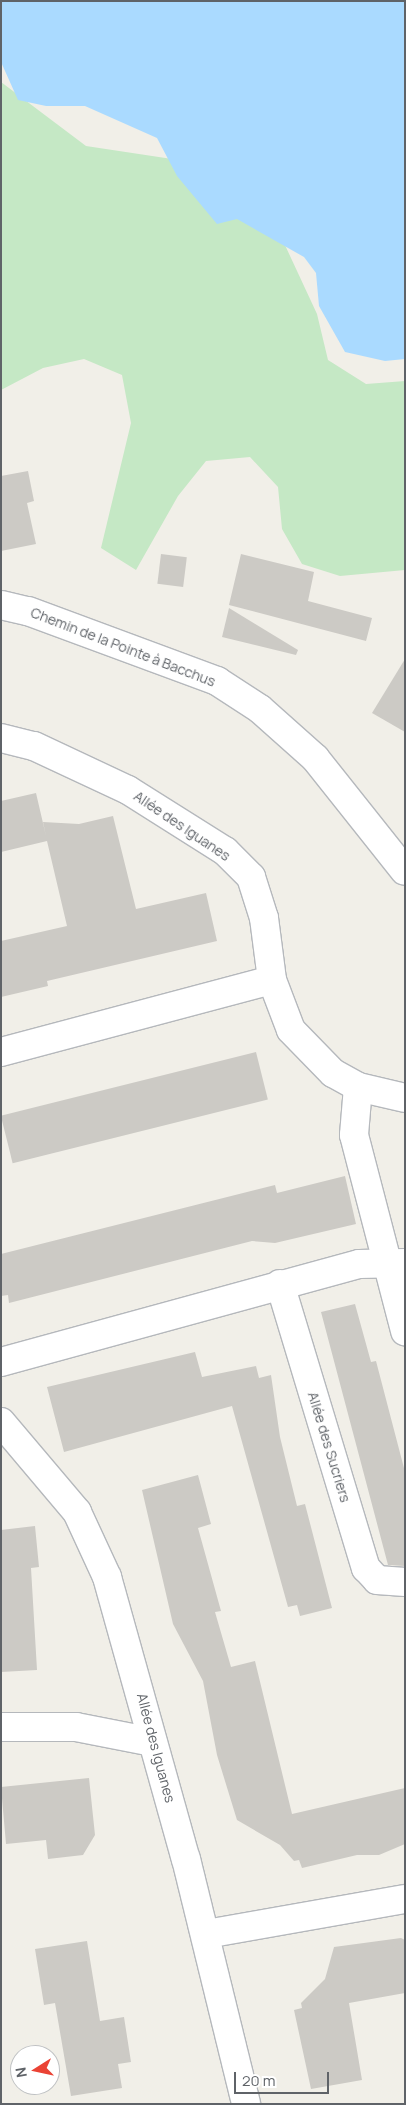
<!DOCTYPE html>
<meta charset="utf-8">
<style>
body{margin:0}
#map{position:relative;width:406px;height:2105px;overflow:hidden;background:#f1efe8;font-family:Manrope,sans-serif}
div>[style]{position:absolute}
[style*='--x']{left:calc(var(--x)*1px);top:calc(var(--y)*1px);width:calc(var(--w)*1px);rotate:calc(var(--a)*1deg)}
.green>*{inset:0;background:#c5e8c5}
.water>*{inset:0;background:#aadaff}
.building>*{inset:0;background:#cccac5;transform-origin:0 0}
.roads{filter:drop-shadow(1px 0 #b5b8bc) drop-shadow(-1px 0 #b5b8bc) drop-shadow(0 1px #b5b8bc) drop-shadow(0 -1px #b5b8bc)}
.street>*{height:28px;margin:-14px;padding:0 14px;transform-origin:14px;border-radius:14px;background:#fff}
span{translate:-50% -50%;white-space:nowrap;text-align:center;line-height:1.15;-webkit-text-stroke:4px #fff;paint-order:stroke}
.street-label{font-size:14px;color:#5f6368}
.frame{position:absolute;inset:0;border:2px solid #5f6368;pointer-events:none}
.north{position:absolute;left:10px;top:2045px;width:50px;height:50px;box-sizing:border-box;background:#fff;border:1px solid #bfc1c3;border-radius:50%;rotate:260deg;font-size:14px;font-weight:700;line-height:20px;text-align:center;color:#5f6368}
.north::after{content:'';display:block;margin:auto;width:18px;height:22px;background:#ea4335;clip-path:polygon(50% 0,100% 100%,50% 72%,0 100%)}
.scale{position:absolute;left:234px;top:2072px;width:95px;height:22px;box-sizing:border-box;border:2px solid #5f6368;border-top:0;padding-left:6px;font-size:15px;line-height:18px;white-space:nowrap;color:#5f6368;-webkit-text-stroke:4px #fff;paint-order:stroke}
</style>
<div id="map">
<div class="green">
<i style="clip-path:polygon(1px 82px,86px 146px,172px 159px,278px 230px,317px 314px,328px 360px,366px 384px,405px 381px,405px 570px,340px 576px,302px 564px,282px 529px,278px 487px,250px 457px,206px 461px,178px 496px,136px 570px,101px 548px,131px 423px,122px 375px,84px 359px,43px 368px,1px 390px)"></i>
</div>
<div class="water">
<i style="clip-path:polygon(1px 1px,405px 1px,405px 359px,385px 361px,345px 352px,319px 306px,316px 273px,304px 257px,237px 219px,217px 224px,177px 176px,157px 138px,85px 106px,46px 106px,18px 100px,1px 62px)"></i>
</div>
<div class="building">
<i style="clip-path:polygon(28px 471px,34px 501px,27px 503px,36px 544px,1px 551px,1px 476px)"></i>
<i style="left:161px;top:554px;width:26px;height:30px;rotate:7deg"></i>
<i style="clip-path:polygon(241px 554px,314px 572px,308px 601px,372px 618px,366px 641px,229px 605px)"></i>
<i style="clip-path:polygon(229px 608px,298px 650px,296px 655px,222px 637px)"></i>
<i style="clip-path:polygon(405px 659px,405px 732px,372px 713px)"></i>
<i style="clip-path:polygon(36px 793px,46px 836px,43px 822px,79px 824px,113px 816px,136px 909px,206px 893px,217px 941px,47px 981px,48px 986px,1px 997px,1px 941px,67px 926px,47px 841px,1px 852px,1px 801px)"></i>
<i style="left:256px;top:1052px;width:49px;height:263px;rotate:76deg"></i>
<i style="clip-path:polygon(345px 1176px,356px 1224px,275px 1243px,252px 1241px,9px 1303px,8px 1295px,1px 1296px,1px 1254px,275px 1185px,277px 1193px)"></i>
<i style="clip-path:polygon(355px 1304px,371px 1362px,376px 1361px,405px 1472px,405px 1566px,388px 1565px,321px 1312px)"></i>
<i style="clip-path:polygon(195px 1352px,202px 1377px,256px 1366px,259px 1378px,271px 1375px,280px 1437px,297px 1506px,305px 1504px,332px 1608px,300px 1616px,297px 1605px,288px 1607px,232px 1406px,64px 1452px,47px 1387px)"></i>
<i style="clip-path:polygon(198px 1475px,211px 1524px,198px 1528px,221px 1611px,215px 1612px,231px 1667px,255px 1661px,292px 1814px,405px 1788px,405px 1844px,379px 1855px,357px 1855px,302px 1868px,299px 1860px,294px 1861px,280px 1845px,237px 1820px,217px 1755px,203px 1681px,173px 1624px,142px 1490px)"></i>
<i style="clip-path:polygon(35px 1526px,39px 1567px,31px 1568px,37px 1670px,1px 1672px,1px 1530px)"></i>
<i style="clip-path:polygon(89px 1778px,95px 1835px,83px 1855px,48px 1859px,46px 1840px,6px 1844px,1px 1787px)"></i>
<i style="clip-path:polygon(401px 1938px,405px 1940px,405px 1993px,349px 2003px,362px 2080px,311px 2089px,294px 2010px,302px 2008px,301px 2003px,325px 1979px,334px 1947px)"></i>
<i style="clip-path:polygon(87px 1941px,100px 2021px,124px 2017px,131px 2062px,118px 2064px,122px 2088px,71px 2096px,55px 2003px,44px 2005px,35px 1949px)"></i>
</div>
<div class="roads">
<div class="street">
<i style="--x:1;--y:605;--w:28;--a:13"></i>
<i style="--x:28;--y:611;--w:202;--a:20.3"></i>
<i style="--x:217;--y:681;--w:51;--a:33.1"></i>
<i style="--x:260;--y:709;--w:74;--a:41.7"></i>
<i style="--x:315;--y:758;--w:144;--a:51.5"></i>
<i style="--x:1;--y:738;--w:34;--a:14"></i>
<i style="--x:34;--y:746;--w:104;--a:25.1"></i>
<i style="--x:128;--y:790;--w:115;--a:32.2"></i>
<i style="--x:225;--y:851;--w:37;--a:45"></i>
<i style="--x:251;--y:877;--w:43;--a:72.4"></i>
<i style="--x:264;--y:918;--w:63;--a:82.6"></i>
<i style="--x:272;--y:980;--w:53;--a:69.2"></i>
<i style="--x:291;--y:1030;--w:60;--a:45.7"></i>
<i style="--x:333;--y:1073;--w:29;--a:29"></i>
<i style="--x:358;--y:1087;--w:48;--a:13.2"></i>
<i style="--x:1;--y:1052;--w:280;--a:-14.9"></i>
<i style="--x:358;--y:1087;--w:48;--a:94.8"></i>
<i style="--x:354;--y:1135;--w:203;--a:75.4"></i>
<i style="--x:280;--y:1284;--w:297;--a:73.2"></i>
<i style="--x:366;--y:1568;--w:16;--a:47"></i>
<i style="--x:377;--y:1580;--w:28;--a:4"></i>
<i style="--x:1;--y:1362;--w:371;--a:-15.3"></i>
<i style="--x:359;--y:1264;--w:46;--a:-1.2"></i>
<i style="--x:1;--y:1422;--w:118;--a:49.8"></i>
<i style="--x:77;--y:1512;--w:72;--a:65.2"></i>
<i style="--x:107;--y:1577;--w:293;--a:74.4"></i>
<i style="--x:186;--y:1859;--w:252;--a:76.2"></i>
<i style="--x:1;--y:1727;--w:75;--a:0"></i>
<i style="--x:76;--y:1727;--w:78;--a:11"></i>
<i style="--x:206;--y:1934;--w:202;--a:-10"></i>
</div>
</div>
<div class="street-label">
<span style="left:123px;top:647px;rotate:21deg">Chemin de la Pointe à Bacchus</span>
<span style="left:182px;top:826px;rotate:34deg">Allée des Iguanes</span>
<span style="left:329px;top:1447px;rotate:73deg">Allée des Sucriers</span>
<span style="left:156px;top:1748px;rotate:75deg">Allée des Iguanes</span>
</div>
<div class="frame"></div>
<div class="north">N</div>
<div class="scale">20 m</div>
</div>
